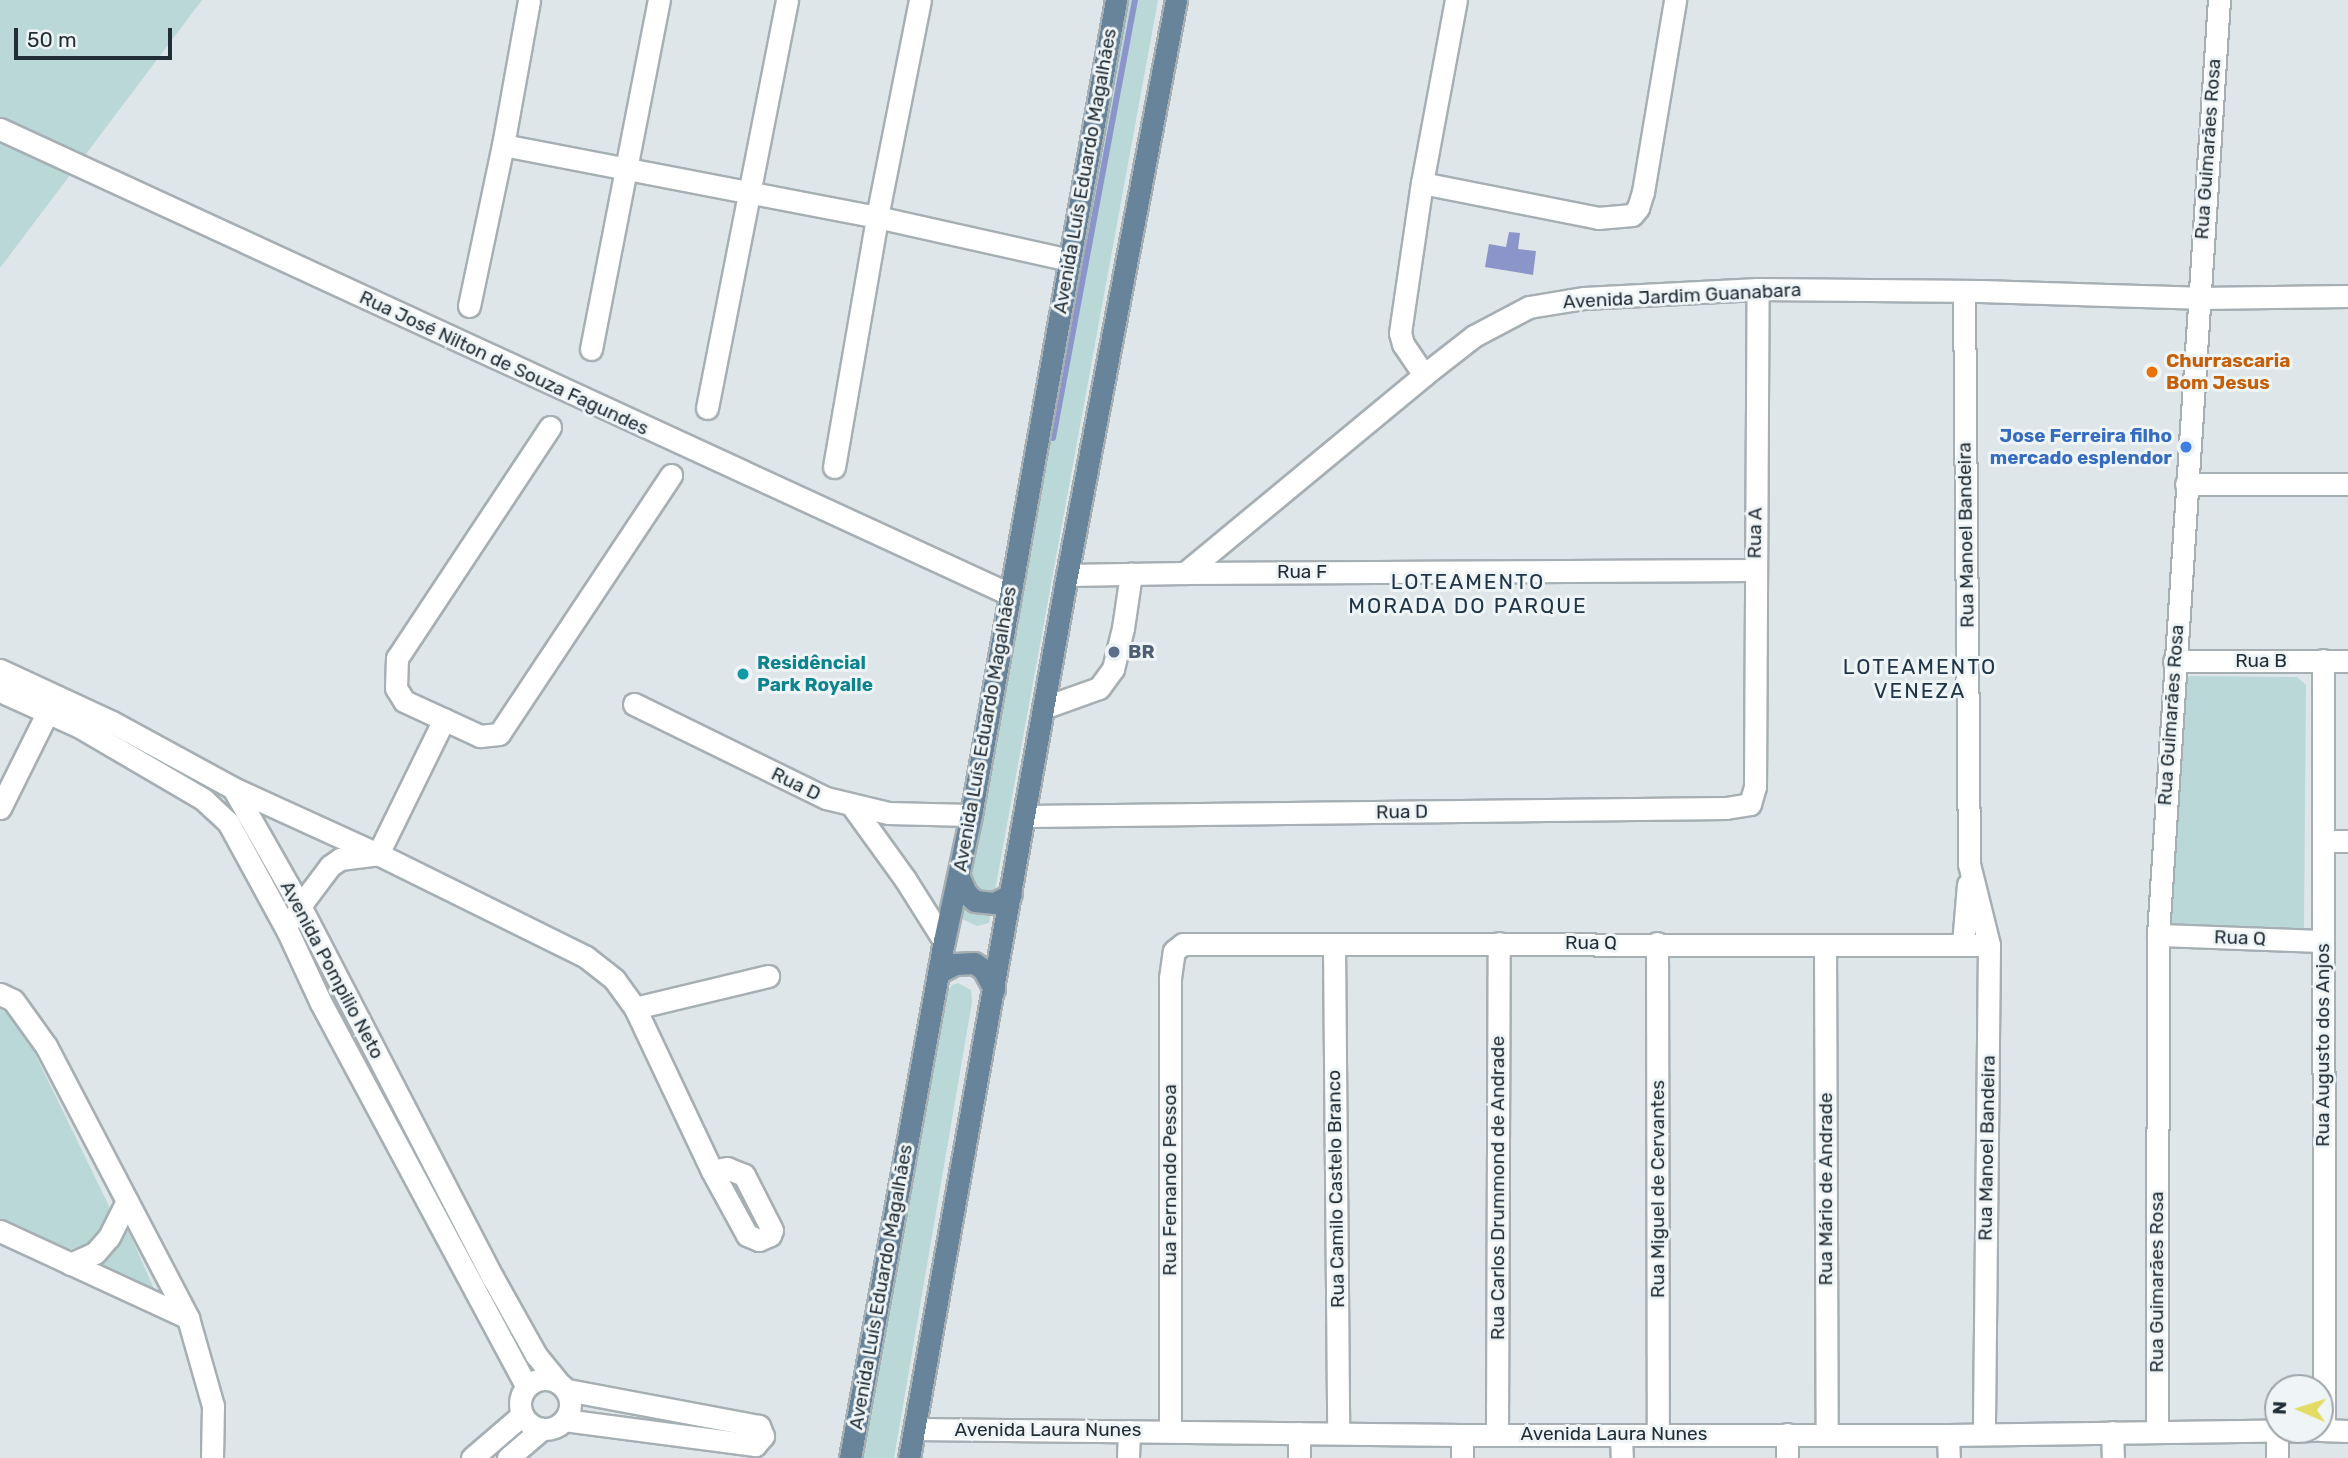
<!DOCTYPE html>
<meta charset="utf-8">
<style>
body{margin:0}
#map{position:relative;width:2348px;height:1458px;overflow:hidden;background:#dfe6e9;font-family:Rubik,sans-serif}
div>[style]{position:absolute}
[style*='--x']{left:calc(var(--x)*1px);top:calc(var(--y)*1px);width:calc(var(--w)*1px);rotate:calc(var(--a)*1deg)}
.green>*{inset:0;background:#bad8d7}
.water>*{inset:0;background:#8c95c9}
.stream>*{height:6px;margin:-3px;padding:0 3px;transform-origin:3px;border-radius:3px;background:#8c95c9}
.roads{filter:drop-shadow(2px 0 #a6afb4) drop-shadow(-2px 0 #a6afb4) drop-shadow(0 2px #a6afb4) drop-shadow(0 -2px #a6afb4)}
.minor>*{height:21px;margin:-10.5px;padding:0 10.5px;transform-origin:10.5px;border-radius:10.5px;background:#fff}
.minor>.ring{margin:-10.5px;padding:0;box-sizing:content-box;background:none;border:21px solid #fff;border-radius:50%}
.major>*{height:21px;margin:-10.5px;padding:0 10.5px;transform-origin:10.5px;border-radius:10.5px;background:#68849a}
.dots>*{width:19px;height:19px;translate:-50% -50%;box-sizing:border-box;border:4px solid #eff5f6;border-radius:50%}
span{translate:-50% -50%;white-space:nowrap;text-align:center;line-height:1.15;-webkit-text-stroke:6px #eff5f6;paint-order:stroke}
.street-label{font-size:19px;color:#222e37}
.food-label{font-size:19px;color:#c56008;font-weight:700}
.left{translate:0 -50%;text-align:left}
.shop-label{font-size:19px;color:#366cbe;font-weight:700}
.right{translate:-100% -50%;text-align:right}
.service-label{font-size:19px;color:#4e5e75;font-weight:700}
.culture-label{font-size:19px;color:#0d838f;font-weight:700}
.neighbourhood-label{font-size:21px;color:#203547;letter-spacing:2px}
.north{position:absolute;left:2264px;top:1374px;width:70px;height:70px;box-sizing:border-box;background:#eff5f6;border:2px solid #9da5aa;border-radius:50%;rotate:273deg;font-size:19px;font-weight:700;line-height:28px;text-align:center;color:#222e37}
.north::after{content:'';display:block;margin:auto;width:24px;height:32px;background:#e3db63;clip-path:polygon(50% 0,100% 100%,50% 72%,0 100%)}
.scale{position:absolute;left:14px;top:28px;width:158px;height:32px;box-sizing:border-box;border:4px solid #222e37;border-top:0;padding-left:9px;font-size:21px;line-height:24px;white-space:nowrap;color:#222e37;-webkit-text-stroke:5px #eff5f6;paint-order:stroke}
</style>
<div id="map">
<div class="green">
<i style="clip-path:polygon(0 0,202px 0,0 268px)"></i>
<i style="clip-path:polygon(1121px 0,1158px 0,989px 923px,977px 926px,956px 916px)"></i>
<i style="clip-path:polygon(2190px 676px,2297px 677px,2306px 685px,2304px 929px,2295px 938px,2168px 933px,2181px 683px)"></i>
<i style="clip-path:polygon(958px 983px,971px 990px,972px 1002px,894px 1458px,854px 1458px,946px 994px,952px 985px)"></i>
<i style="clip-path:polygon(0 1009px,18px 1019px,109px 1206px,110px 1221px,102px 1236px,87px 1246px,64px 1250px,0 1219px)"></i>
<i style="clip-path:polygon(122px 1228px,129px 1232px,155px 1291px,90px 1265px)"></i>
</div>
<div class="water">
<i style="clip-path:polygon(1509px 232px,1520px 233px,1518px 249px,1536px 251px,1533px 275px,1485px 267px,1489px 244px,1506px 247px)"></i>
</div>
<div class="stream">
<i style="--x:1053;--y:438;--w:446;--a:-79.4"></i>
</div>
<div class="roads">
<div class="minor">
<i style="--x:0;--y:129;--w:1111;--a:24.74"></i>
<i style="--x:503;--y:145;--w:381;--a:10.9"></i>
<i style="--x:877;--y:217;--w:197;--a:12.6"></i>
<i style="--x:1422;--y:183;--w:179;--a:11.2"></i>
<i style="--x:1598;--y:218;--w:34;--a:-5"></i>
<i style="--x:1632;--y:215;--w:9;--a:-49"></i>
<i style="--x:1638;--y:208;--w:17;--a:-73"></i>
<i style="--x:1643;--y:192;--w:195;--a:-80.5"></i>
<i style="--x:1964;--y:291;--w:573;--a:89.5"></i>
<i style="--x:1969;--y:864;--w:83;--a:76.1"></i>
<i style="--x:1989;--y:945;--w:489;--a:90.6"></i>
<i style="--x:469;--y:306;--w:165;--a:-78.1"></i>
<i style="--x:503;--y:145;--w:147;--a:-79.8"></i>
<i style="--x:591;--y:349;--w:356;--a:-79"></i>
<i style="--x:1424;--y:375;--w:37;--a:-124"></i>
<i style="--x:1403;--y:344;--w:11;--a:-105"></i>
<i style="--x:1400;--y:333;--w:152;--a:-81.7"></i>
<i style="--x:1422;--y:183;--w:186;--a:-79.5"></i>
<i style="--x:707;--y:408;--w:416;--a:-78.9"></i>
<i style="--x:550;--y:427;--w:277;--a:123.5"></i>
<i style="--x:397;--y:658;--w:30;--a:92"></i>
<i style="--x:396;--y:688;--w:15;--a:58"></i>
<i style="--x:404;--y:701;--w:84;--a:24.7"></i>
<i style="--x:480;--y:736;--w:19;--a:-6"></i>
<i style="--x:499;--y:734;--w:311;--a:-56.4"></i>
<i style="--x:834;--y:467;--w:254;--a:-80.2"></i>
<i style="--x:877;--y:217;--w:221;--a:-78.8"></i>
<i style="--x:2186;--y:484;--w:162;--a:0"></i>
<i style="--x:1185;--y:573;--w:569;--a:-0.3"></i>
<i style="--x:1067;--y:575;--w:118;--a:-1"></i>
<i style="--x:1185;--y:573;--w:310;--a:-39.6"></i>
<i style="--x:1424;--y:375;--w:63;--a:-38"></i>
<i style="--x:1474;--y:336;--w:62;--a:-27.8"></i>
<i style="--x:1529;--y:307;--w:56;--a:-9.3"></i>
<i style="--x:1584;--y:298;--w:174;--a:-3"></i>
<i style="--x:1758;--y:289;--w:222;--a:0.5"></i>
<i style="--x:1980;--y:291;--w:218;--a:1.8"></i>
<i style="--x:2198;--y:298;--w:150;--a:-0.8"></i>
<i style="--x:2323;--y:660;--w:770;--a:89.93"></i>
<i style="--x:2174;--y:661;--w:174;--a:0"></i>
<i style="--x:0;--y:670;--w:123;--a:24.9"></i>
<i style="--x:112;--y:722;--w:138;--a:28.6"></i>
<i style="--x:233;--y:788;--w:136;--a:60.4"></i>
<i style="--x:300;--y:906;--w:419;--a:62.6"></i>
<i style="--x:493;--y:1278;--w:88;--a:60.8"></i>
<i style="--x:536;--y:1355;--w:33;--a:51"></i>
<i style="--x:0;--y:691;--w:85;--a:24.2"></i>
<i style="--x:78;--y:726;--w:145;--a:30.3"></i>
<i style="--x:203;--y:799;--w:34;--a:43"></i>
<i style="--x:228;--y:822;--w:125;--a:61.4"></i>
<i style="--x:288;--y:932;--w:78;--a:65.1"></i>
<i style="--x:321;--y:1003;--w:434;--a:61.8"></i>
<i style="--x:634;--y:704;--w:214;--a:26.1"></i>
<i style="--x:826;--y:798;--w:64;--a:13.6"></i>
<i style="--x:888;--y:813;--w:83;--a:1.4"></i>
<i style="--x:1043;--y:708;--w:59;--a:-19.7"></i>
<i style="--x:1099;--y:688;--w:24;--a:-54"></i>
<i style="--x:1113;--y:669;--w:42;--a:-76.3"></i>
<i style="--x:1123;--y:628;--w:55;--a:-81.6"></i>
<i style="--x:233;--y:788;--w:159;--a:24.5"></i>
<i style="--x:378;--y:854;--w:150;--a:-63.9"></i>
<i style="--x:853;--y:807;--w:89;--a:54.2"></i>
<i style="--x:905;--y:879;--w:73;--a:57.8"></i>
<i style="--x:0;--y:808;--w:119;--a:-63.6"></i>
<i style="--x:1026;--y:816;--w:700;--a:-0.65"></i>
<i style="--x:1726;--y:808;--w:24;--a:-9"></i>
<i style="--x:1750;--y:804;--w:18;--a:-74"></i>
<i style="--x:1755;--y:787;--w:498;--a:-89.7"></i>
<i style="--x:2324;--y:841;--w:24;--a:0"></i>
<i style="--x:295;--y:917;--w:12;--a:-66"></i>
<i style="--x:300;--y:906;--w:50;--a:-53.1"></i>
<i style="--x:330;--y:866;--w:12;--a:-35"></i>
<i style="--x:340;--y:859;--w:38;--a:-7"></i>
<i style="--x:378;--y:854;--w:232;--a:26.3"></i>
<i style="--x:586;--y:957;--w:36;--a:38"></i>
<i style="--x:614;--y:979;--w:36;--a:54"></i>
<i style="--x:635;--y:1008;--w:180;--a:64.7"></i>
<i style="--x:712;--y:1171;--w:73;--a:61.3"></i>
<i style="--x:747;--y:1235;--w:13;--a:23"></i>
<i style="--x:759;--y:1240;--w:12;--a:-24"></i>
<i style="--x:770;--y:1235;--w:5;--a:-68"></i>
<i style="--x:772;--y:1230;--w:62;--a:-117"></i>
<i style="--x:744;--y:1175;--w:18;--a:-158"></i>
<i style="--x:727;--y:1168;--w:15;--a:169"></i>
<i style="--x:2158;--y:935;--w:165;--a:2.1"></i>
<i style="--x:1657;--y:943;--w:491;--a:89.9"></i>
<i style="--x:1963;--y:944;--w:60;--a:-85.2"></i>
<i style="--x:1334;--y:945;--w:488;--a:89.5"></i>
<i style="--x:1825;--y:945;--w:488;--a:89.8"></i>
<i style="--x:0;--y:994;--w:14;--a:25"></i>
<i style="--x:13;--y:1000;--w:57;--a:54.3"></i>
<i style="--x:46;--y:1046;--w:307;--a:62.4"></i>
<i style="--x:188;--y:1318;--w:91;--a:74.1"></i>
<i style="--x:213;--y:1406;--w:52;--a:91.1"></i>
<i style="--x:635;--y:1008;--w:137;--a:-13.5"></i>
<i style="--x:0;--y:1231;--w:207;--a:24.8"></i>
<i style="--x:70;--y:1264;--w:27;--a:-24"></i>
<i style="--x:95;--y:1253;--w:21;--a:-49"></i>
<i style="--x:109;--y:1237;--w:40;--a:-63.4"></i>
<i class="ring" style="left:520px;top:1379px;width:29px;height:29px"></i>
<i style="--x:564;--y:1420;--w:193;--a:7.5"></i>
<i style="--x:755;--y:1445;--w:12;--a:-48"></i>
<i style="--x:763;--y:1436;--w:11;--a:-112"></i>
<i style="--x:759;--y:1426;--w:196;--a:-169.4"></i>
<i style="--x:915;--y:1429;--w:547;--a:0.63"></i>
<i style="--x:1462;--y:1435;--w:486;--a:0"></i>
<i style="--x:1948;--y:1435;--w:366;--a:-0.8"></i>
<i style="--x:2320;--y:1430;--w:28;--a:2"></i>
<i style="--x:1170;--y:1431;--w:453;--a:-90"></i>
<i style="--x:1170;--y:978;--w:27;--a:-82"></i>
<i style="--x:1174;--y:951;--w:11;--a:-38"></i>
<i style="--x:1183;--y:944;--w:806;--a:0.07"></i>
<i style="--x:2157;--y:1431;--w:496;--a:-89.9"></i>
<i style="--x:2158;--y:935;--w:937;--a:-86.27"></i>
<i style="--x:2277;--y:1431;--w:27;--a:90"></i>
<i style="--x:2112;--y:1432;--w:26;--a:88"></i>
<i style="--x:1299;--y:1433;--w:25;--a:90"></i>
<i style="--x:1497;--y:1433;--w:490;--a:-89.8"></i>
<i style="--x:1787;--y:1434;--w:24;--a:90"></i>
<i style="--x:1621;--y:1435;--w:23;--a:88"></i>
<i style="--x:1948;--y:1435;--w:23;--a:88"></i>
<i style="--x:472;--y:1458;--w:66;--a:-40.7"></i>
<i style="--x:508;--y:1458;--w:45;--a:-40.5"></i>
<i style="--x:1128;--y:1458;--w:27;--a:-88"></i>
<i style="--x:1462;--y:1458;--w:23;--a:-90"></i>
</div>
<div class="major">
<i style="--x:959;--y:877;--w:17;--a:66"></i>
<i style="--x:966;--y:893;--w:12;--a:42"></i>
<i style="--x:975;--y:901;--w:20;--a:6"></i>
<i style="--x:995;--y:903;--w:18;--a:-29"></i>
<i style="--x:938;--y:973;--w:19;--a:-28"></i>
<i style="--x:955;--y:964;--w:19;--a:-3"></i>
<i style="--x:974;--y:963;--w:11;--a:34"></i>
<i style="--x:983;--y:969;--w:23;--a:61"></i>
<i style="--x:850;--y:1458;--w:525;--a:-79.7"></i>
<i style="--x:944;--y:941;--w:129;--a:-77.9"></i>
<i style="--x:971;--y:815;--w:828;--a:-79.91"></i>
<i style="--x:909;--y:1458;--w:897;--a:-79.86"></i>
<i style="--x:1067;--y:575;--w:585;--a:-79.27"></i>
</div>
</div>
<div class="dots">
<i style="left:2152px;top:372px;background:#e8710a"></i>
<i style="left:2186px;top:447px;background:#3f7fe0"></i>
<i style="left:1114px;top:652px;background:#5c6f8a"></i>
<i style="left:743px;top:674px;background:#0f9aa8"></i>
</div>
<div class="street-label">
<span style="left:2208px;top:149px;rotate:-86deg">Rua Guimarães Rosa</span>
<span style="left:1085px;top:171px;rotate:-80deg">Avenida Luís Eduardo Magalhães</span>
<span style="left:1682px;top:296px;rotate:-3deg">Avenida Jardim Guanabara</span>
<span style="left:504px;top:363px;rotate:25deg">Rua José Nilton de Souza Fagundes</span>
<span style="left:1755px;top:533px;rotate:-89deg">Rua A</span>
<span style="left:1966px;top:535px;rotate:-91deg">Rua Manoel Bandeira</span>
<span style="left:1302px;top:572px">Rua F</span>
<span style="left:2261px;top:661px">Rua B</span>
<span style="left:2171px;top:715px;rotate:-86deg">Rua Guimarães Rosa</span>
<span style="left:985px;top:729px;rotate:-80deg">Avenida Luís Eduardo Magalhães</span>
<span style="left:796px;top:784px;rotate:26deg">Rua D</span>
<span style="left:1402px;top:812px;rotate:-1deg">Rua D</span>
<span style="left:2240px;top:938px;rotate:2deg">Rua Q</span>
<span style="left:1591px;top:943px">Rua Q</span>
<span style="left:332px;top:970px;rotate:62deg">Avenida Pompilio Neto</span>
<span style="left:2323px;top:1045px;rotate:-90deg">Rua Augusto dos Anjos</span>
<span style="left:1987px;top:1148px;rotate:-89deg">Rua Manoel Bandeira</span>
<span style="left:1170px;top:1180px;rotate:-90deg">Rua Fernando Pessoa</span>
<span style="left:1498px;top:1188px;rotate:-90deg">Rua Carlos Drummond de Andrade</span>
<span style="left:1336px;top:1189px;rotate:-91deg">Rua Camilo Castelo Branco</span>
<span style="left:1658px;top:1189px;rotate:-90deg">Rua Miguel de Cervantes</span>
<span style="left:1826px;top:1189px;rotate:-90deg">Rua Mário de Andrade</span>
<span style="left:2157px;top:1282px;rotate:-90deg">Rua Guimarães Rosa</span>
<span style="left:881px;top:1287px;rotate:-80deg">Avenida Luís Eduardo Magalhães</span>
<span style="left:1048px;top:1430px">Avenida Laura Nunes</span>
<span style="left:1614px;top:1434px">Avenida Laura Nunes</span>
</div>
<div class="food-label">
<span class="left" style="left:2166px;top:372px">Churrascaria<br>Bom Jesus</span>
</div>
<div class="shop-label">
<span class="right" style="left:2172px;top:447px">Jose Ferreira filho<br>mercado esplendor</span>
</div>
<div class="service-label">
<span class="left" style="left:1128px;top:652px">BR</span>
</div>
<div class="culture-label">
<span class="left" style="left:757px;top:674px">Residêncial<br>Park Royalle</span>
</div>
<div class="neighbourhood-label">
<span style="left:1468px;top:594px">LOTEAMENTO<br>MORADA DO PARQUE</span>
<span style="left:1920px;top:679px">LOTEAMENTO<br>VENEZA</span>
</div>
<div class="north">N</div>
<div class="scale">50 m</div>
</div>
